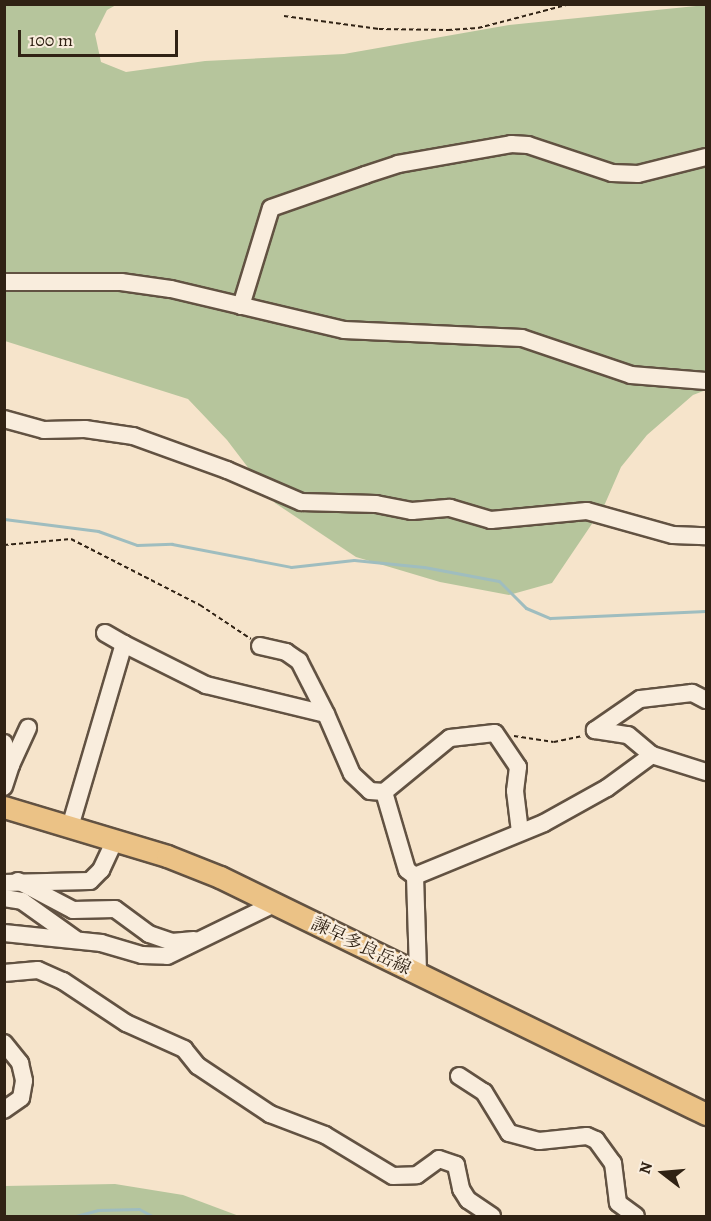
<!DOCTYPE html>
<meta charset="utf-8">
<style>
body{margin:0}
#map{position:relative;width:711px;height:1221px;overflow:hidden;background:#f6e4cb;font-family:Alegreya,"Noto Serif JP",serif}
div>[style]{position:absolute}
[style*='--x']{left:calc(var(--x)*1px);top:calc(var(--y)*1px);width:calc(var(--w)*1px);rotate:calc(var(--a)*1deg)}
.green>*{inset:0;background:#b6c59c}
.stream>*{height:3px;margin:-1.5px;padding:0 1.5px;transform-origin:1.5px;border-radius:1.5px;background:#9fbdbf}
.path>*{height:2px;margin-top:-1px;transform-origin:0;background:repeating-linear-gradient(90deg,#302214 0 4.5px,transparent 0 7.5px)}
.roads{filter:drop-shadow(2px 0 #625242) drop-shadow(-2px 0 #625242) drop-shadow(0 2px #625242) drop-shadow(0 -2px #625242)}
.minor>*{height:16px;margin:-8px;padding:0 8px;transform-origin:8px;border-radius:8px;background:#f9eddd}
.major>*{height:21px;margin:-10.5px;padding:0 10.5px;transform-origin:10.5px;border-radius:10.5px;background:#ebc286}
span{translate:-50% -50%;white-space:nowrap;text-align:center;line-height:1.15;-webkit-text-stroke:4.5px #f9eddd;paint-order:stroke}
.street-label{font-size:18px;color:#302214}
.frame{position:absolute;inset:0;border:6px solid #302214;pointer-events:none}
.north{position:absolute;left:633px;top:1143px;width:60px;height:60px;-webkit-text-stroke:4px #f9eddd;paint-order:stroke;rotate:286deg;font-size:16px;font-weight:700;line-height:24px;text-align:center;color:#302214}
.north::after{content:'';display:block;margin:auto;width:21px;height:27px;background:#302214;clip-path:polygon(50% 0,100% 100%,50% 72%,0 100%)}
.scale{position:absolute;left:18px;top:30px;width:160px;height:27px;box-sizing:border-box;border:3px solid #302214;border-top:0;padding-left:8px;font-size:18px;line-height:21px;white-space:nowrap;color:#302214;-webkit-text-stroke:4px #f9eddd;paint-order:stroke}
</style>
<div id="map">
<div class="green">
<i style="clip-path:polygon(5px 5px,116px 5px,107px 10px,95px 34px,101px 62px,126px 72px,205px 61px,344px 54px,509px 25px,706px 5px,706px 390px,693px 395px,647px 435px,621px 467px,604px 506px,552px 583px,509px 595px,440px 582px,356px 557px,275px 503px,227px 440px,188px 399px,5px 341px)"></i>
<i style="clip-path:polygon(115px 1184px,183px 1195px,239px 1216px,5px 1216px,5px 1186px)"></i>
</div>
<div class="stream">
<i style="--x:4;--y:519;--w:95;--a:7.3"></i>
<i style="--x:98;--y:531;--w:41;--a:19.7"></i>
<i style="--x:137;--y:545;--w:35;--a:-2"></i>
<i style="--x:172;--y:544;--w:121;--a:10.9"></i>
<i style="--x:291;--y:567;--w:63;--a:-6.3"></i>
<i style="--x:354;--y:560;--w:70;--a:5.7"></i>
<i style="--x:424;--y:567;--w:76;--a:10.6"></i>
<i style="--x:499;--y:581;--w:38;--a:45"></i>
<i style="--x:526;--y:608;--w:26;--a:23"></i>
<i style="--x:550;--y:618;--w:156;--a:-2.6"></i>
<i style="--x:76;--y:1216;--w:23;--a:-15"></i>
<i style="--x:98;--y:1210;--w:41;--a:-1.4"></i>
<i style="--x:139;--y:1209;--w:15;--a:28"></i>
</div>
<div class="path">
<i style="--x:284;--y:16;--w:96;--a:7.8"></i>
<i style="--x:379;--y:29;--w:69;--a:0.8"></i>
<i style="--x:448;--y:30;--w:30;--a:-4"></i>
<i style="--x:478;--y:28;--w:95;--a:-14.6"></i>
<i style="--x:4;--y:545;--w:67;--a:-5.1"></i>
<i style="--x:71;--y:539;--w:145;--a:27.1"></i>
<i style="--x:200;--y:605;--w:61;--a:33.7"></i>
<i style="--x:514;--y:736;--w:40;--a:8.5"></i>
<i style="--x:554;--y:742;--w:29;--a:-12"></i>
</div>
<div class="roads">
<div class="minor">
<i style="--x:4;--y:282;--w:117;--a:0"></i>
<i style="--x:121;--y:282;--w:50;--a:8"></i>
<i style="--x:171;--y:289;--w:178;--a:13.3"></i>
<i style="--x:344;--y:330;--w:178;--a:2.6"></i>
<i style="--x:522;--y:338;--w:115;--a:18.7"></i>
<i style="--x:631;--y:375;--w:75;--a:4.6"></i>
<i style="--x:241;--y:306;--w:102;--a:-73"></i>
<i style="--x:271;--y:208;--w:100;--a:-19.3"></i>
<i style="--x:365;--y:175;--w:35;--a:-18"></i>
<i style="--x:398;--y:164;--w:115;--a:-10"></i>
<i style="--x:511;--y:144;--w:17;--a:3"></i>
<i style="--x:528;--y:145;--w:89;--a:18.4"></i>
<i style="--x:612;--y:173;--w:26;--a:2"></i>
<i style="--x:638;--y:174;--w:70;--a:-14"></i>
<i style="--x:4;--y:419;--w:41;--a:15.4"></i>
<i style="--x:44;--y:430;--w:41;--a:-1.4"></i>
<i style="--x:85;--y:429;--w:49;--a:8.3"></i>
<i style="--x:133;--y:436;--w:100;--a:19.9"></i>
<i style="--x:227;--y:470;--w:81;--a:23.4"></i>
<i style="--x:301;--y:502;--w:75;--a:1.5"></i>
<i style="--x:376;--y:504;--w:37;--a:11"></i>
<i style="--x:412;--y:511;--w:38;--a:-5"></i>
<i style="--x:450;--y:508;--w:43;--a:16.3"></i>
<i style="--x:491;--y:520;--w:96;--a:-5.4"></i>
<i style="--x:587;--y:511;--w:89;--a:15.6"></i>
<i style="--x:673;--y:535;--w:33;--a:2"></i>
<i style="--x:124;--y:644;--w:92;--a:26.6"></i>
<i style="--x:206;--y:685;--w:123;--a:13.6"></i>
<i style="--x:326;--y:714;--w:65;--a:66.6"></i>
<i style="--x:352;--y:774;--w:25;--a:43"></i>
<i style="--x:370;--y:791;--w:14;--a:4"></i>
<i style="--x:384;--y:792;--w:85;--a:-39.3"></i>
<i style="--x:450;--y:738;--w:45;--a:-6.3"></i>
<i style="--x:495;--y:733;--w:41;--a:55.9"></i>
<i style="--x:518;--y:767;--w:24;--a:97"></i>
<i style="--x:515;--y:791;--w:41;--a:83"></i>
<i style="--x:260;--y:646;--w:27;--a:13"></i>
<i style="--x:286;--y:652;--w:16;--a:35"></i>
<i style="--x:299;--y:661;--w:59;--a:63"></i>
<i style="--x:706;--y:700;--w:16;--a:-153"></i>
<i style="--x:692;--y:693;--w:52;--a:173.4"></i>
<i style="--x:640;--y:699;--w:55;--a:145.4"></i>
<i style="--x:595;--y:730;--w:33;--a:9"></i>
<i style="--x:628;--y:735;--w:31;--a:40"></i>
<i style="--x:652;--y:755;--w:57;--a:17.5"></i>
<i style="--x:4;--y:743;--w:23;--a:72"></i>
<i style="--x:11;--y:765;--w:23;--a:108"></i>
<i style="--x:11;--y:765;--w:41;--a:-65.3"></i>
<i style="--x:384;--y:792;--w:81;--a:73.6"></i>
<i style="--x:407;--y:870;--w:10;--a:37"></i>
<i style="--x:415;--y:876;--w:98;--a:88.2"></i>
<i style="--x:70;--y:827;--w:191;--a:-73.6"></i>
<i style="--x:124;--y:644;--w:22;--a:-150"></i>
<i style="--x:415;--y:876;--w:139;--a:-22.3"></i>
<i style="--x:544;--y:823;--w:72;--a:-29.1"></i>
<i style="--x:607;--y:788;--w:56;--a:-36.3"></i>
<i style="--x:18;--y:881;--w:62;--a:27.8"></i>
<i style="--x:73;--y:910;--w:42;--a:-1.4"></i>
<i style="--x:115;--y:909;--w:42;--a:36.3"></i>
<i style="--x:149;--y:934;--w:24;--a:19"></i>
<i style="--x:172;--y:942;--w:22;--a:-5"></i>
<i style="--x:4;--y:883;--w:86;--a:-1.3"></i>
<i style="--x:90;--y:881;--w:16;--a:-45"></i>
<i style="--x:101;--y:870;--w:33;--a:-65"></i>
<i style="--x:4;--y:898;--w:18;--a:9"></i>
<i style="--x:22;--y:901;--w:65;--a:35.6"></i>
<i style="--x:4;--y:933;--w:98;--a:5.9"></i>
<i style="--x:101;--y:943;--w:43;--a:16.3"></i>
<i style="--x:142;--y:955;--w:25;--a:2"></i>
<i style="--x:167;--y:956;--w:119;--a:-25.9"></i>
<i style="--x:4;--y:973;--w:34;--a:-5"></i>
<i style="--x:38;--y:970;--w:27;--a:24"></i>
<i style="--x:63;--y:981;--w:76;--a:33.7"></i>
<i style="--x:126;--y:1023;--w:64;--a:24.1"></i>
<i style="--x:184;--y:1049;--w:22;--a:51"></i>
<i style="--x:198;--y:1066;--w:87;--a:33.7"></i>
<i style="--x:270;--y:1114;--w:59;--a:20.9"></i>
<i style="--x:325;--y:1135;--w:79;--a:31.1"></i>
<i style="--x:393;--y:1176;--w:24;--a:-2"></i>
<i style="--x:417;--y:1175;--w:27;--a:-36"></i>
<i style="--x:439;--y:1159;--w:18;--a:19"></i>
<i style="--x:456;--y:1165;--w:25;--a:78"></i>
<i style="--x:461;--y:1189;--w:13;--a:58"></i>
<i style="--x:468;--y:1200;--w:29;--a:34"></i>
<i style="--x:4;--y:1043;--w:26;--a:51"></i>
<i style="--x:20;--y:1063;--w:18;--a:77"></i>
<i style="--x:24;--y:1081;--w:17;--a:100"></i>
<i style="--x:21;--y:1098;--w:21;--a:145"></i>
<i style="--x:459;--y:1076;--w:30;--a:33"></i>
<i style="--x:484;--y:1092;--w:48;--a:58.6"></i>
<i style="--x:509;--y:1133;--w:31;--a:15"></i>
<i style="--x:539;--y:1141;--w:48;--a:-5.9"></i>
<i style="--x:587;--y:1136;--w:10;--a:24"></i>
<i style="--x:596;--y:1140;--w:29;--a:54"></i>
<i style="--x:613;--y:1163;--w:40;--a:82.9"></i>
<i style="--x:618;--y:1203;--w:22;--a:36"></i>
</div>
<div class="major">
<i style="--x:4;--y:807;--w:170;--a:16.7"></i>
<i style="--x:167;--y:856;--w:57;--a:21.6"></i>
<i style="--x:220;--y:877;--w:541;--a:26"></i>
</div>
</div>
<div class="street-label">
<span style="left:361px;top:946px;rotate:26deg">諫早多良岳線</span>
</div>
<div class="frame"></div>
<div class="north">N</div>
<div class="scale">100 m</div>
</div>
